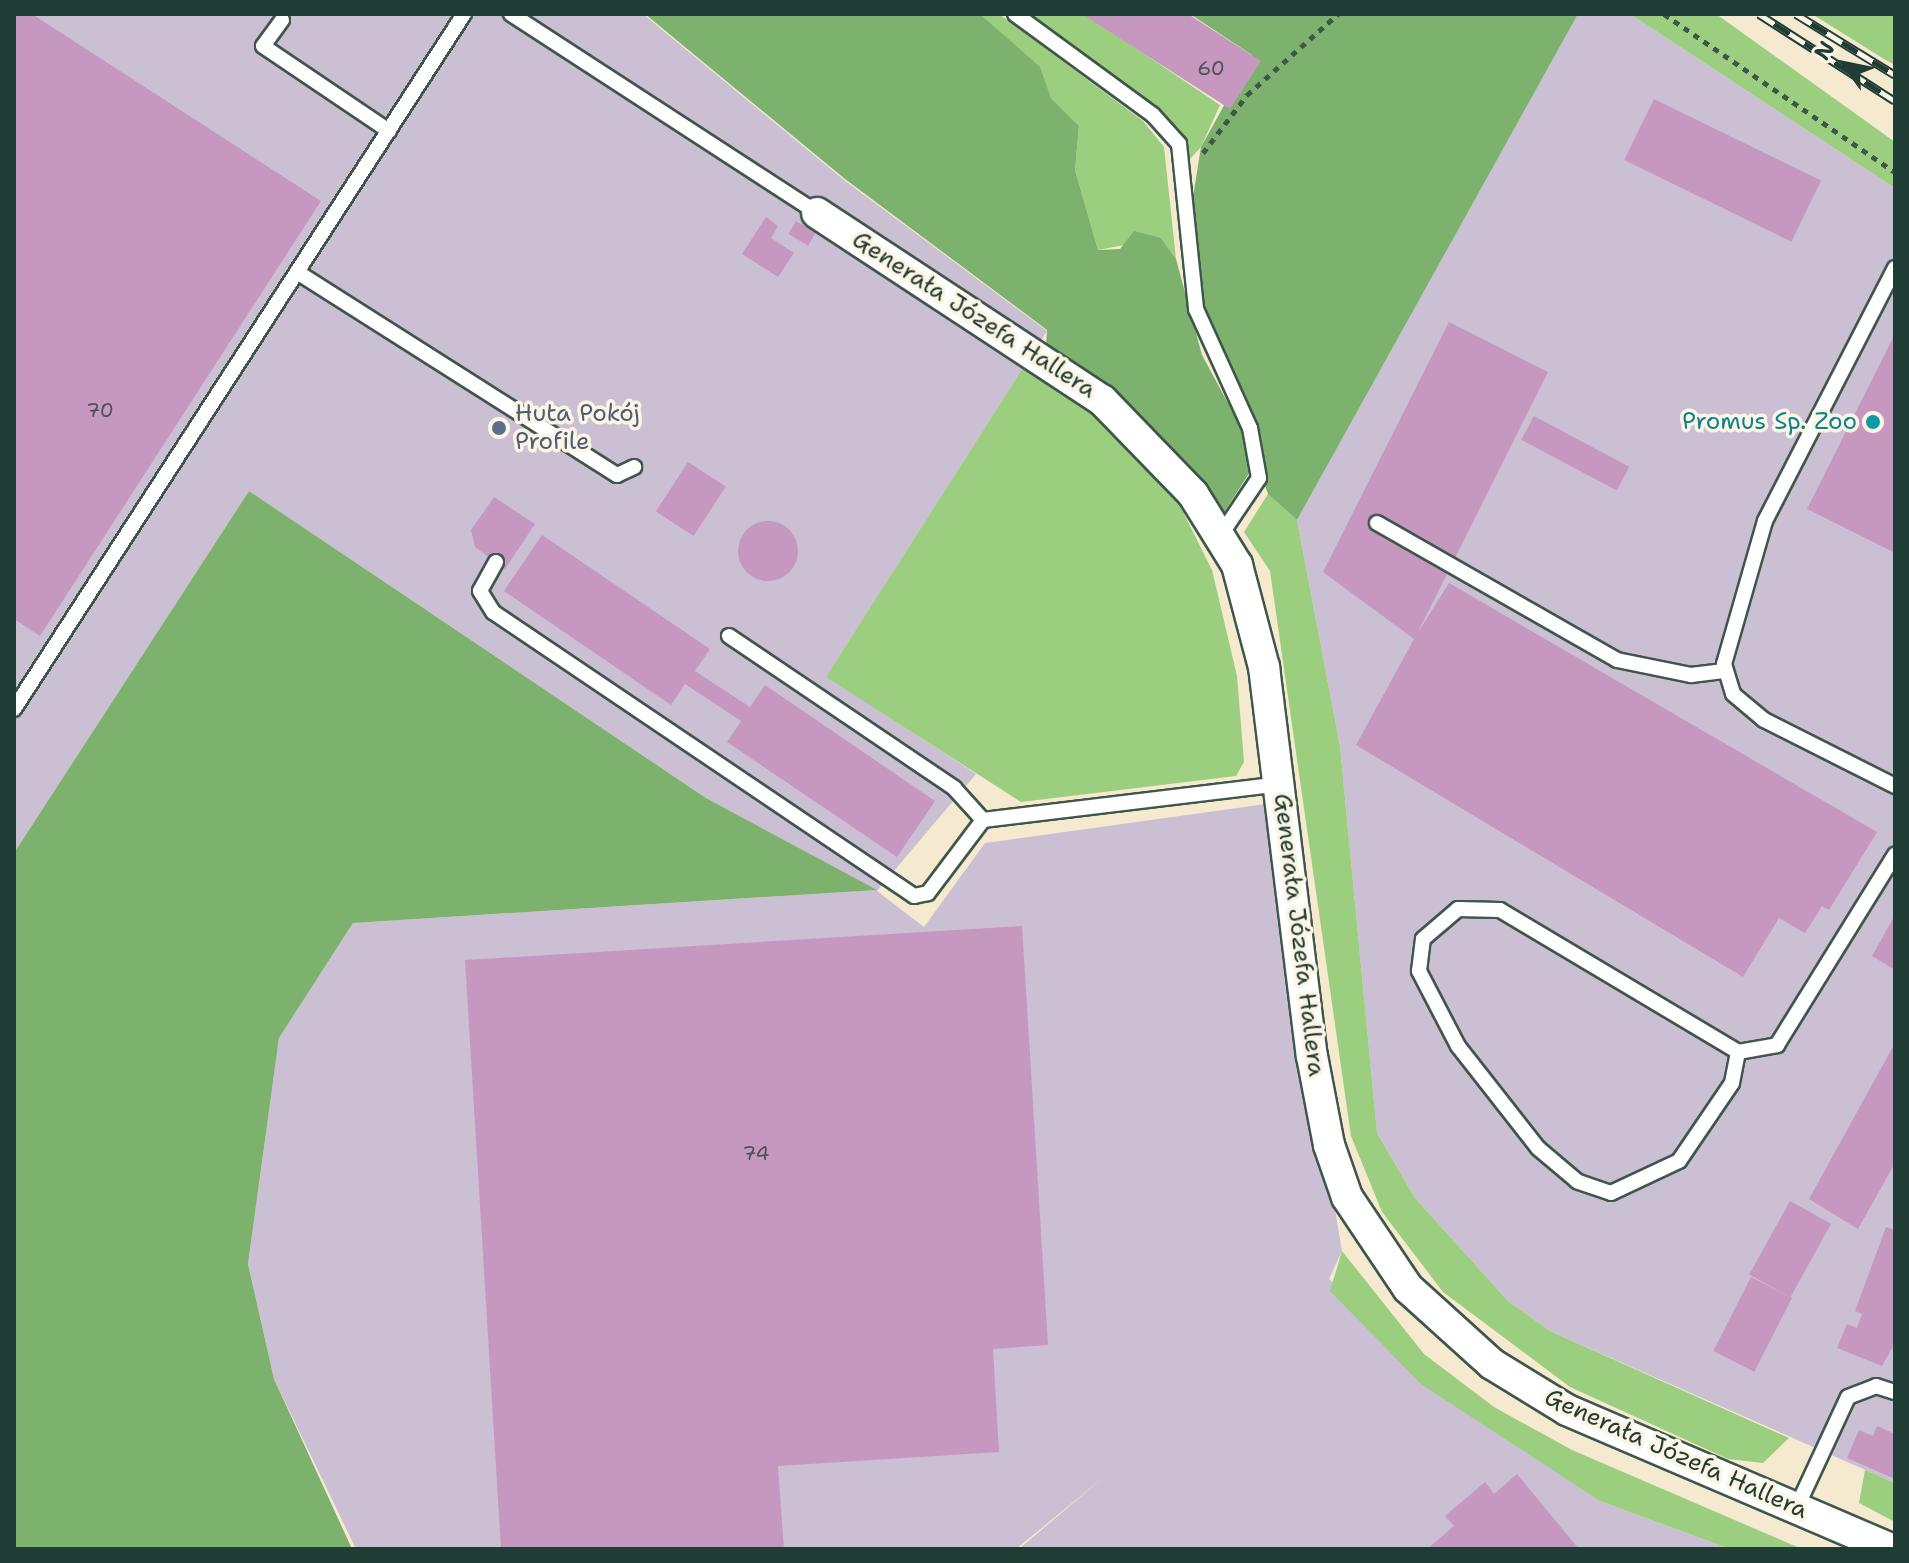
<!DOCTYPE html>
<meta charset="utf-8">
<style>
body{margin:0}
#map{position:relative;width:1909px;height:1563px;overflow:hidden;background:#f5e9d0;font-family:"Shantell Sans",sans-serif}
div>[style]{position:absolute}
[style*='--x']{left:calc(var(--x)*1px);top:calc(var(--y)*1px);width:calc(var(--w)*1px);rotate:calc(var(--a)*1deg)}
.industrial>*{inset:0;background:#cbbfd4}
.green>*{inset:0;background:#9bcf7f}
.forest>*{inset:0;background:#7cb26e}
.building>*{inset:0;background:#c698c0;transform-origin:0 0}
.round{border-radius:50%}
.path>*{height:5px;margin-top:-2.5px;transform-origin:0;background:repeating-linear-gradient(90deg,#3f574b 0 6px,transparent 0 12px)}
.roads{filter:drop-shadow(2px 0 #3f574b) drop-shadow(-2px 0 #3f574b) drop-shadow(0 2px #3f574b) drop-shadow(0 -2px #3f574b)}
.service>*{height:14px;margin:-7px;padding:0 7px;transform-origin:7px;border-radius:7px;background:#fff}
.minor>*{height:30px;margin:-15px;padding:0 15px;transform-origin:15px;border-radius:15px;background:#fff}
.rail>*{height:9px;margin-top:-4.5px;transform-origin:0;background:repeating-linear-gradient(90deg,#fcf5e5 0 18px,#1f3d34 0 36px);box-sizing:border-box;border-block:2px solid #1f3d34}
.dots>*{width:22px;height:22px;translate:-50% -50%;box-sizing:border-box;border:4px solid #fcf5e5;border-radius:50%}
span{translate:-50% -50%;white-space:nowrap;text-align:center;line-height:1.15;-webkit-text-stroke:7px #fcf5e5;paint-order:stroke}
.number-label{font-size:20px;color:#495457}
.number-label span{-webkit-text-stroke-width:0}
.street-label{font-size:24px;color:#1f3d34}
.service-label{font-size:24px;color:#4e5e75}
.left{translate:0 -50%;text-align:left}
.culture-label{font-size:24px;color:#0d838f}
.right{translate:-100% -50%;text-align:right}
.frame{position:absolute;inset:0;border:16px solid #1f3d34;pointer-events:none}
.north{position:absolute;left:1805px;top:24px;width:80px;height:80px;-webkit-text-stroke:6px #fcf5e5;paint-order:stroke;rotate:303deg;font-size:22px;font-weight:700;line-height:32px;text-align:center;color:#1f3d34}
.north::after{content:'';display:block;margin:auto;width:28px;height:36px;background:#1f3d34;clip-path:polygon(50% 0,100% 100%,50% 72%,0 100%)}
</style>
<div id="map">
<div class="industrial">
<i style="clip-path:polygon(14px 14px,643px 14px,844px 180px,1047px 331px,827px 676px,976px 774px,877px 891px,924px 927px,985px 843px,1266px 804px,1342px 1251px,1329px 1279px,1600px 1501px,1730px 1549px,1019px 1549px,1105px 1476px,1016px 1549px,356px 1549px,274px 1379px,248px 1264px,279px 1038px,353px 923px,875px 890px,706px 798px,249px 491px,14px 853px)"></i>
<i style="clip-path:polygon(1578px 14px,1630px 14px,1895px 188px,1895px 1483px,1550px 1331px,1509px 1302px,1415px 1198px,1377px 1133px,1340px 746px,1297px 520px)"></i>
</div>
<div class="green">
<i style="clip-path:polygon(980px 14px,999px 14px,1143px 121px,1164px 147px,1176px 259px,1161px 238px,1098px 250px,1075px 170px,1079px 126px,1051px 98px,1039px 67px)"></i>
<i style="clip-path:polygon(1024px 14px,1085px 14px,1220px 105px,1201px 147px,1188px 161px,1161px 110px)"></i>
<i style="clip-path:polygon(1630px 14px,1716px 14px,1895px 142px,1895px 188px)"></i>
<i style="clip-path:polygon(1812px 14px,1895px 14px,1895px 65px,1884px 59px)"></i>
<i style="clip-path:polygon(1025px 365px,1093px 413px,1179px 504px,1212px 570px,1237px 676px,1244px 762px,1236px 776px,1021px 802px,826px 677px)"></i>
<i style="clip-path:polygon(1268px 494px,1297px 520px,1340px 746px,1377px 1133px,1415px 1198px,1509px 1302px,1550px 1331px,1789px 1438px,1763px 1463px,1728px 1459px,1570px 1387px,1443px 1292px,1382px 1212px,1351px 1136px,1270px 571px,1244px 532px)"></i>
<i style="clip-path:polygon(1342px 1251px,1424px 1354px,1494px 1407px,1572px 1450px,1802px 1549px,1730px 1549px,1600px 1501px,1421px 1384px,1330px 1291px)"></i>
<i style="clip-path:polygon(1865px 1470px,1895px 1483px,1895px 1522px,1859px 1503px)"></i>
</div>
<div class="forest">
<i style="clip-path:polygon(645px 14px,980px 14px,1040px 67px,1051px 98px,1079px 126px,1075px 170px,1098px 250px,1120px 249px,1134px 231px,1161px 238px,1176px 259px,1202px 355px,1242px 429px,1250px 472px,1219px 520px,1168px 447px,1107px 388px,1046px 347px,1047px 330px,845px 179px)"></i>
<i style="clip-path:polygon(1190px 14px,1578px 14px,1297px 520px,1268px 494px,1201px 306px,1191px 209px,1201px 147px,1252px 55px)"></i>
<i style="clip-path:polygon(249px 491px,706px 798px,877px 890px,353px 923px,279px 1038px,248px 1264px,274px 1379px,352px 1549px,14px 1549px,14px 853px)"></i>
</div>
<div class="building">
<i style="clip-path:polygon(14px 14px,32px 14px,321px 201px,40px 636px,14px 619px)"></i>
<i style="clip-path:polygon(1082px 14px,1188px 14px,1261px 61px,1230px 109px)"></i>
<i style="left:1654px;top:99px;width:186px;height:68px;rotate:26deg"></i>
<i style="clip-path:polygon(766px 217px,778px 226px,771px 238px,794px 253px,778px 277px,742px 254px)"></i>
<i style="left:796px;top:221px;width:23px;height:15px;rotate:31deg"></i>
<i style="clip-path:polygon(1449px 322px,1548px 372px,1417px 634px,1449px 583px,1877px 832px,1829px 910px,1822px 906px,1805px 933px,1779px 918px,1743px 977px,1356px 745px,1414px 639px,1323px 572px)"></i>
<i style="clip-path:polygon(1895px 334px,1895px 553px,1807px 509px)"></i>
<i style="left:1534px;top:416px;width:108px;height:27px;rotate:28deg"></i>
<i style="left:688px;top:462px;width:45px;height:59px;rotate:33deg"></i>
<i style="clip-path:polygon(494px 497px,535px 524px,505px 569px,475px 547px,471px 530px)"></i>
<i class="round" style="left:738px;top:521px;width:60px;height:60px"></i>
<i style="clip-path:polygon(542px 535px,710px 649px,695px 671px,750px 707px,765px 685px,935px 801px,897px 857px,727px 742px,741px 721px,685px 684px,671px 705px,504px 591px)"></i>
<i style="clip-path:polygon(1895px 915px,1895px 970px,1872px 956px)"></i>
<i style="clip-path:polygon(1022px 926px,1048px 1345px,993px 1349px,999px 1452px,778px 1466px,784px 1549px,501px 1549px,465px 960px)"></i>
<i style="clip-path:polygon(1895px 1043px,1895px 1163px,1858px 1229px,1809px 1199px)"></i>
<i style="left:1790px;top:1201px;width:47px;height:84px;rotate:29deg"></i>
<i style="clip-path:polygon(1886px 1227px,1895px 1230px,1895px 1343px,1882px 1366px,1837px 1348px,1847px 1324px,1857px 1328px,1862px 1314px,1855px 1311px)"></i>
<i style="left:1751px;top:1277px;width:46px;height:83px;rotate:27deg"></i>
<i style="clip-path:polygon(1877px 1426px,1895px 1434px,1895px 1479px,1847px 1458px,1859px 1430px,1873px 1436px)"></i>
<i style="clip-path:polygon(1517px 1474px,1579px 1549px,1427px 1549px,1454px 1526px,1445px 1516px,1485px 1482px,1494px 1494px)"></i>
</div>
<div class="path">
<i style="--x:1664;--y:14;--w:280;--a:34.4"></i>
<i style="--x:1203;--y:153;--w:73;--a:-52.8"></i>
<i style="--x:1247;--y:95;--w:122;--a:-41.7"></i>
</div>
<div class="roads">
<div class="service">
<i style="--x:511;--y:14;--w:365;--a:33"></i>
<i style="--x:1015;--y:14;--w:171;--a:36.2"></i>
<i style="--x:1153;--y:115;--w:39;--a:48"></i>
<i style="--x:1179;--y:144;--w:166;--a:84.1"></i>
<i style="--x:1196;--y:309;--w:131;--a:65.6"></i>
<i style="--x:1250;--y:428;--w:51;--a:79.8"></i>
<i style="--x:1259;--y:478;--w:70;--a:123.9"></i>
<i style="--x:282;--y:20;--w:32;--a:126"></i>
<i style="--x:263;--y:46;--w:152;--a:34"></i>
<i style="--x:1895;--y:268;--w:284;--a:117.2"></i>
<i style="--x:1765;--y:521;--w:149;--a:106"></i>
<i style="--x:1724;--y:664;--w:31;--a:73"></i>
<i style="--x:1733;--y:694;--w:40;--a:40"></i>
<i style="--x:1764;--y:720;--w:147;--a:26.7"></i>
<i style="--x:297;--y:272;--w:379;--a:32.4"></i>
<i style="--x:617;--y:475;--w:19;--a:-25"></i>
<i style="--x:1377;--y:523;--w:276;--a:29.7"></i>
<i style="--x:1617;--y:660;--w:76;--a:11.5"></i>
<i style="--x:1691;--y:675;--w:35;--a:-7"></i>
<i style="--x:496;--y:562;--w:33;--a:119"></i>
<i style="--x:480;--y:591;--w:25;--a:58"></i>
<i style="--x:493;--y:612;--w:508;--a:34"></i>
<i style="--x:914;--y:896;--w:14;--a:-12"></i>
<i style="--x:928;--y:893;--w:91;--a:-53"></i>
<i style="--x:983;--y:820;--w:298;--a:-6.9"></i>
<i style="--x:729;--y:636;--w:272;--a:34"></i>
<i style="--x:954;--y:788;--w:43;--a:47.8"></i>
<i style="--x:14;--y:709;--w:828;--a:-57.08"></i>
<i style="--x:1738;--y:1052;--w:32;--a:101"></i>
<i style="--x:1732;--y:1083;--w:94;--a:124.2"></i>
<i style="--x:1679;--y:1161;--w:75;--a:154.8"></i>
<i style="--x:1611;--y:1193;--w:36;--a:-161"></i>
<i style="--x:1577;--y:1181;--w:51;--a:-139.8"></i>
<i style="--x:1538;--y:1148;--w:130;--a:-128.1"></i>
<i style="--x:1458;--y:1046;--w:85;--a:-117.5"></i>
<i style="--x:1419;--y:971;--w:32;--a:-83"></i>
<i style="--x:1423;--y:939;--w:46;--a:-40.6"></i>
<i style="--x:1458;--y:909;--w:42;--a:1.4"></i>
<i style="--x:1500;--y:910;--w:277;--a:30.8"></i>
<i style="--x:1738;--y:1052;--w:40;--a:-10"></i>
<i style="--x:1777;--y:1045;--w:224;--a:-58.2"></i>
<i style="--x:1796;--y:1509;--w:123;--a:-65.1"></i>
<i style="--x:1848;--y:1397;--w:30;--a:-21"></i>
<i style="--x:1876;--y:1386;--w:20;--a:18"></i>
</div>
<div class="minor">
<i style="--x:817;--y:213;--w:341;--a:33.3"></i>
<i style="--x:1102;--y:400;--w:131;--a:45.9"></i>
<i style="--x:1193;--y:494;--w:84;--a:58.2"></i>
<i style="--x:1237;--y:565;--w:106;--a:75.2"></i>
<i style="--x:1264;--y:667;--w:392;--a:83"></i>
<i style="--x:1312;--y:1056;--w:91;--a:79.2"></i>
<i style="--x:1329;--y:1145;--w:55;--a:70.9"></i>
<i style="--x:1347;--y:1197;--w:110;--a:56.2"></i>
<i style="--x:1408;--y:1288;--w:113;--a:42.1"></i>
<i style="--x:1492;--y:1364;--w:88;--a:31.5"></i>
<i style="--x:1567;--y:1410;--w:353;--a:23.2"></i>
</div>
</div>
<div class="rail">
<i style="--x:1759;--y:14;--w:161;--a:32.6"></i>
<i style="--x:1796;--y:14;--w:116;--a:31.6"></i>
</div>
<div class="dots">
<i style="left:1873px;top:422px;background:#0f9aa8"></i>
<i style="left:499px;top:428px;background:#5c6f8a"></i>
</div>
<div class="number-label">
<span style="left:1211px;top:68px">60</span>
<span style="left:100px;top:410px">70</span>
<span style="left:756px;top:1153px">74</span>
</div>
<div class="street-label">
<span style="left:974px;top:315px;rotate:33deg">Generała Józefa Hallera</span>
<span style="left:1299px;top:935px;rotate:83deg">Generała Józefa Hallera</span>
<span style="left:1676px;top:1454px;rotate:24deg">Generała Józefa Hallera</span>
</div>
<div class="service-label">
<span class="left" style="left:515px;top:428px">Huta Pokój<br>Profile</span>
</div>
<div class="culture-label">
<span class="right" style="left:1857px;top:422px">Promus Sp. Zoo</span>
</div>
<div class="frame"></div>
<div class="north">N</div>
</div>
